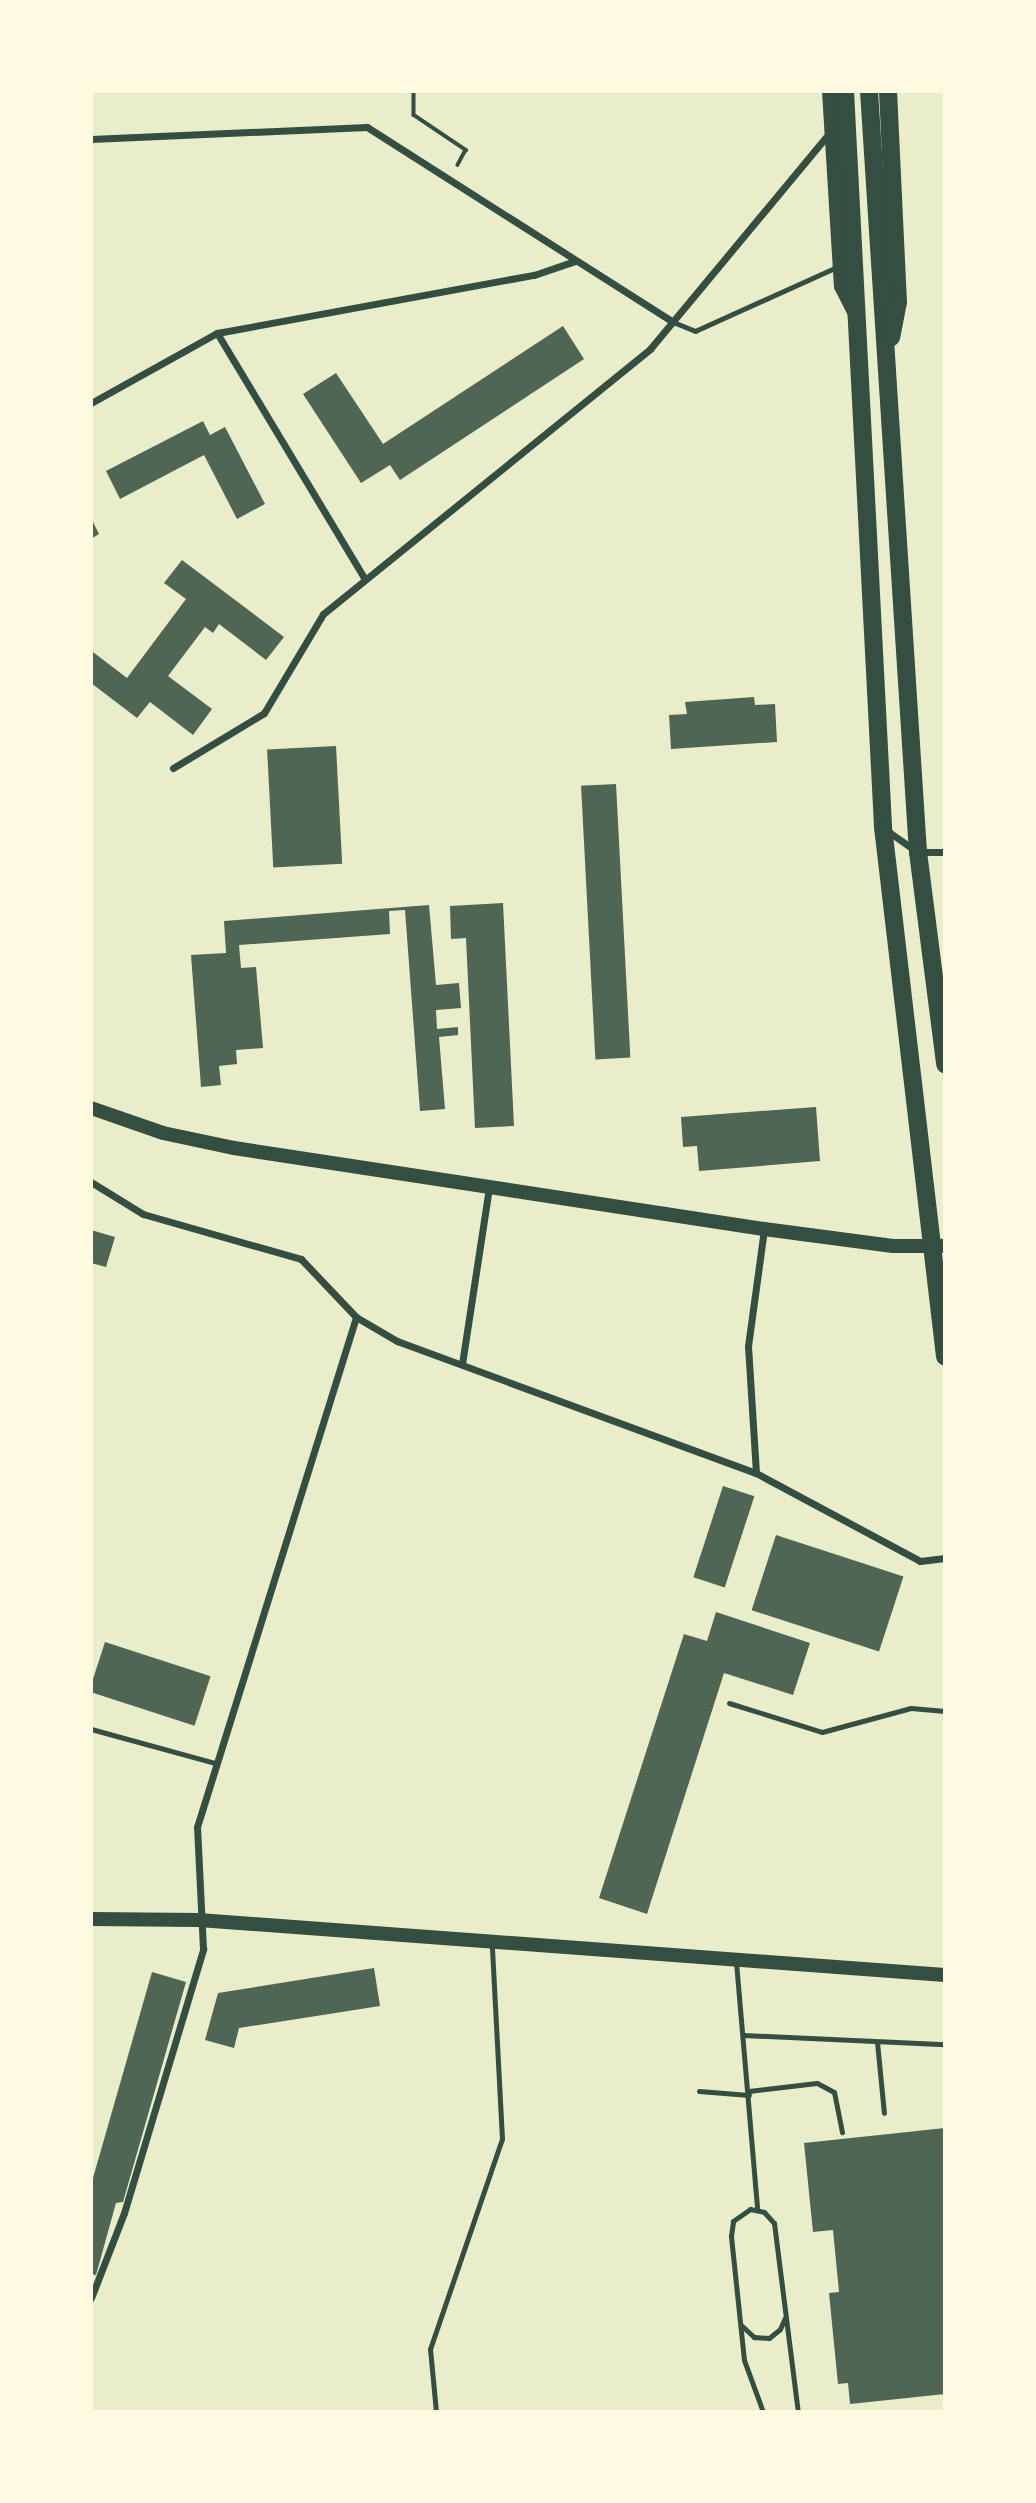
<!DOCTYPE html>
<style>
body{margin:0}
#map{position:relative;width:1036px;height:2503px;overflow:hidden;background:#e9edc9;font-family:Cabin,sans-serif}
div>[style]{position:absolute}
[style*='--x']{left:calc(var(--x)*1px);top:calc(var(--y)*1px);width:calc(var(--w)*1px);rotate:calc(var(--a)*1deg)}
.building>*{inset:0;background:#4f6655;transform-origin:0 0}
.path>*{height:3.5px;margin:-1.75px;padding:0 1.75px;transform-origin:1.75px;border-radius:1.75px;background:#344e41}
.service>*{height:5px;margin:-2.5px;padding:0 2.5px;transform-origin:2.5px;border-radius:2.5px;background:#344e41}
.minor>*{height:7px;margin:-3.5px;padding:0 3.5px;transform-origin:3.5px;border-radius:3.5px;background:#344e41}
.secondary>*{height:14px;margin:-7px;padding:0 7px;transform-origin:7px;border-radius:7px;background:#344e41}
.primary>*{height:18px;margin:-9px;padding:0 9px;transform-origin:9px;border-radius:9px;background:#344e41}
span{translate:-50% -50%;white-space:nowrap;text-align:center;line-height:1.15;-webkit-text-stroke:6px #fefae0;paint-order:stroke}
.frame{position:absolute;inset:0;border:93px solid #fefae0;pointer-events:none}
</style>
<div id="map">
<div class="building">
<i style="clip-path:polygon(563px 326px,584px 359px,400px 480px,390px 465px,361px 483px,303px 394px,336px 373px,383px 444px)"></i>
<i style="clip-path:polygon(203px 421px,210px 435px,225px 427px,265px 504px,237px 519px,204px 455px,120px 499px,106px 471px)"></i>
<i style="clip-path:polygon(91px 518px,99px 534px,91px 539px)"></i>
<i style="clip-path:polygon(182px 560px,284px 637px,266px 660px,219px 624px,213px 633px,205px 627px,168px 676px,212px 709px,193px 735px,150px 702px,137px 718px,91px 683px,93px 652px,127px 678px,186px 599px,164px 583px)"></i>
<i style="clip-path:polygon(754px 697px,755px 705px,775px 704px,777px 742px,671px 749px,669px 715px,687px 714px,685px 702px)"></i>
<i style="left:336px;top:746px;width:118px;height:69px;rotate:87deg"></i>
<i style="left:616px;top:784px;width:274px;height:35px;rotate:87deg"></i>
<i style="clip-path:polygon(503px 903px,514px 1126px,475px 1128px,466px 938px,451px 939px,450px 906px)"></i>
<i style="clip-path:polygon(429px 905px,436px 985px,459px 983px,461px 1008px,436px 1010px,437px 1029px,458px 1027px,458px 1035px,439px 1037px,445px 1109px,420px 1111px,405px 910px,389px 911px,390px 934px,239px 945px,241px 968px,256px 967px,263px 1048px,236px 1050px,237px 1064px,219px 1066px,221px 1085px,201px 1087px,191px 955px,226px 953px,224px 921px)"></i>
<i style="clip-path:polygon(816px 1107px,820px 1161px,699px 1171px,697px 1146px,683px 1147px,681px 1117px)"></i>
<i style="clip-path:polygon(91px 1230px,115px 1237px,106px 1267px,91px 1263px)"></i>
<i style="left:723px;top:1486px;width:33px;height:96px;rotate:18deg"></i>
<i style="left:776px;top:1535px;width:134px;height:79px;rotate:18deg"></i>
<i style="clip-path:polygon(716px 1612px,810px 1643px,793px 1695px,724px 1673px,647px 1914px,599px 1898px,684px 1634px,707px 1641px)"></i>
<i style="left:105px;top:1642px;width:111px;height:52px;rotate:18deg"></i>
<i style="clip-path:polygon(374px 1968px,380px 2006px,239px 2028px,234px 2048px,205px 2040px,218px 1993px)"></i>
<i style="clip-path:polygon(152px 1972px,186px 1982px,123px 2202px,116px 2203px,96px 2275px,91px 2274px,91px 2185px)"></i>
<i style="clip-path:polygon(945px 2128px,945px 2394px,850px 2404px,848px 2383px,838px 2384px,829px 2293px,839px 2292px,833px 2230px,813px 2232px,804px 2143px)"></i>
</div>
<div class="path">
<i style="--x:414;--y:91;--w:24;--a:90"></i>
<i style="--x:414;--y:115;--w:63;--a:33.9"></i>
<i style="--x:466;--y:150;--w:17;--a:118"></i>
</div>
<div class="service">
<i style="--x:673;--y:322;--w:24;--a:22"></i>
<i style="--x:695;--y:331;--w:158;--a:-24.3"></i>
<i style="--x:729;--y:1703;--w:97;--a:17.3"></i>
<i style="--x:822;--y:1732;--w:92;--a:-15.1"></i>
<i style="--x:911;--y:1708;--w:34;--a:5"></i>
<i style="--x:91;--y:1729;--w:129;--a:15.3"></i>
<i style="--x:736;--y:1962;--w:248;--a:85.1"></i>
<i style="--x:743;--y:2035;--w:202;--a:2.6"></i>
<i style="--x:877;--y:2042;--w:71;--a:84.4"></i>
<i style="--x:699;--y:2091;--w:50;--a:4.6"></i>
<i style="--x:749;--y:2091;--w:68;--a:-6.7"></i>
<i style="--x:817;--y:2083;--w:19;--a:28"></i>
<i style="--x:834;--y:2092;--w:41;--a:78.7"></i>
<i style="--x:741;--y:2325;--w:18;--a:43"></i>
<i style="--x:754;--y:2337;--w:15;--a:4"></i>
<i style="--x:769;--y:2338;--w:14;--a:-39"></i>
<i style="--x:780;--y:2329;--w:12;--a:-66"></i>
<i style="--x:436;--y:2412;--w:63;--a:-95.4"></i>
<i style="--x:430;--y:2349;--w:222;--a:-71.1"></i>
<i style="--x:502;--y:2139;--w:194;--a:-93"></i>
<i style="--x:763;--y:2412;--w:55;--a:-110.1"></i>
<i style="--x:744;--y:2360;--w:125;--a:-96"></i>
<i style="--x:731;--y:2236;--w:15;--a:-82"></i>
<i style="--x:733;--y:2221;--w:21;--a:-35"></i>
<i style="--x:750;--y:2209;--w:14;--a:12"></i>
<i style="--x:764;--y:2212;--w:15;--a:48"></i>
<i style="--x:774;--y:2223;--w:191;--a:82.8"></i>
</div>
<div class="minor">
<i style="--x:91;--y:139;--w:276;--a:-2.5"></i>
<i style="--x:367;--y:127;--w:363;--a:32.5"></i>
<i style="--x:217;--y:333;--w:287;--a:59"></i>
<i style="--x:91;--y:403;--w:144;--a:-29.1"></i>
<i style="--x:217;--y:333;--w:322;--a:-10.4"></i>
<i style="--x:534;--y:275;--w:43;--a:-18.9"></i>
<i style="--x:173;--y:768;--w:106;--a:-31.1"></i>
<i style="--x:264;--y:713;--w:115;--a:-59.2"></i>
<i style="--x:323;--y:614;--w:421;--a:-39"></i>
<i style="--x:650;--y:349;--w:282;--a:-50.3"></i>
<i style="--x:886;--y:830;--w:39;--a:35"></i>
<i style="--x:918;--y:852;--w:27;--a:0"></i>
<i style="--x:91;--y:1182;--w:61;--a:31.6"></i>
<i style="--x:143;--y:1214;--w:164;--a:15.9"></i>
<i style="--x:301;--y:1259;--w:80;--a:46.5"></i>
<i style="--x:356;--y:1317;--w:48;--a:30.3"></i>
<i style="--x:397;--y:1341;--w:382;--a:20.2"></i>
<i style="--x:756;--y:1473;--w:186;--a:28.2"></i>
<i style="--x:920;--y:1561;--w:25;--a:-7"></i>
<i style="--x:462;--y:1364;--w:178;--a:-81.3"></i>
<i style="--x:756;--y:1473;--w:127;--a:-93.6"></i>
<i style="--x:748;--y:1346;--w:118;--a:-82.2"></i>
<i style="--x:91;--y:2298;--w:91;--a:-68.8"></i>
<i style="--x:124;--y:2213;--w:276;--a:-73.3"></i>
<i style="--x:203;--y:1949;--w:122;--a:-92.8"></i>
<i style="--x:197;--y:1827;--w:534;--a:-72.68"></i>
</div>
<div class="secondary">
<i style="--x:91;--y:1108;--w:76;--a:19.1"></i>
<i style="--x:163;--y:1133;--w:73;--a:11.9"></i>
<i style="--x:234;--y:1148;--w:536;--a:8.69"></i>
<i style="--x:764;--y:1229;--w:130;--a:7.5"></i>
<i style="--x:893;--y:1246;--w:52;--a:0"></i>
<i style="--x:91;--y:1919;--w:108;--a:0.5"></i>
<i style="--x:199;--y:1920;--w:748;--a:4.22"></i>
</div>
<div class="primary">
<i style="--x:831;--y:91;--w:195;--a:86.5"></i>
<i style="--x:843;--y:286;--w:28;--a:63"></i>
<i style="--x:845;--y:91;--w:737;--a:87.04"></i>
<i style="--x:883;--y:827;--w:533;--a:83.32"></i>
<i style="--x:869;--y:91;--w:763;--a:86.32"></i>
<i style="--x:918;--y:852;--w:214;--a:82.7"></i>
<i style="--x:888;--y:91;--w:211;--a:87.3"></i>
<i style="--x:898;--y:302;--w:36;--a:101"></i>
</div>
<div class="frame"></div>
</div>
